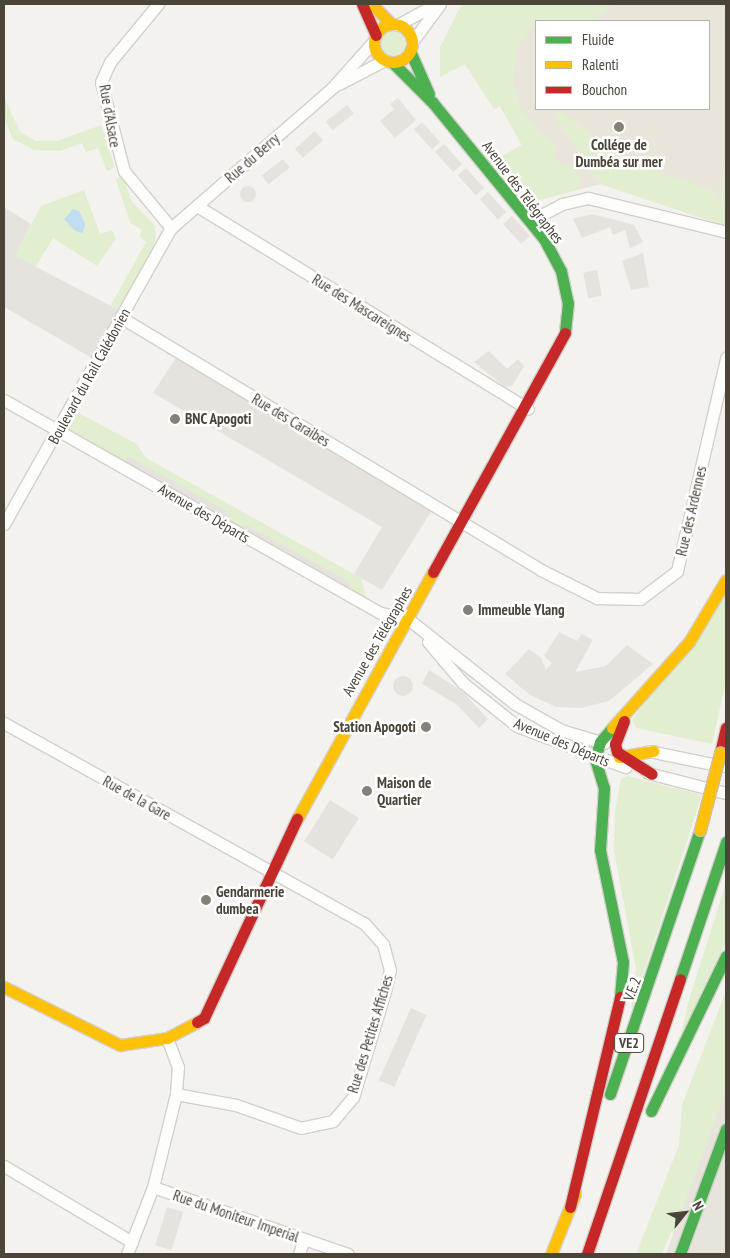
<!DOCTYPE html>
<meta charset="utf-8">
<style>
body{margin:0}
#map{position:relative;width:730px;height:1258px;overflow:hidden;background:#f4f2ee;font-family:"PT Sans Narrow",sans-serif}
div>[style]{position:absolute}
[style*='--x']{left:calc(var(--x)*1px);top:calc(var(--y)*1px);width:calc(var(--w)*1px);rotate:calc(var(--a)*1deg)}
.residential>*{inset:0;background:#e7e4dc}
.education>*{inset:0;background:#eae5da}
.green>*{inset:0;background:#e1eecf}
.round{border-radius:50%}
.parking>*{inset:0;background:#e6e3df;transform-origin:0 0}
.water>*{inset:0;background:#c0ddf1}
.roads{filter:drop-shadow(1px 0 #d2d0cb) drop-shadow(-1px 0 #d2d0cb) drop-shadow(0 1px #d2d0cb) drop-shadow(0 -1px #d2d0cb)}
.street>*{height:11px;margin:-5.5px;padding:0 5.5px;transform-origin:5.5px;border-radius:5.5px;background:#fdfdfc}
.fast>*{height:11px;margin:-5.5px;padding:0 5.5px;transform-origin:5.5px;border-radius:5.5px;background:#4caf50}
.slow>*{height:11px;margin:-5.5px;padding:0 5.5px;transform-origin:5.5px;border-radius:5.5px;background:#ffc107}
.slow>.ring{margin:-5.5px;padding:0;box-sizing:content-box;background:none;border:11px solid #ffc107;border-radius:50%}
.jam>*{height:11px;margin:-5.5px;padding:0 5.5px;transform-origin:5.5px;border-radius:5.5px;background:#c62828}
.bridges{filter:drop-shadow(1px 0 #ccbfa9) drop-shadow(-1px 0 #ccbfa9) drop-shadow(0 1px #ccbfa9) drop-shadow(0 -1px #ccbfa9)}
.slow-bridge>*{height:11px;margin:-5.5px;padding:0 5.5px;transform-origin:5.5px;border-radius:5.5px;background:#ffc107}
.dots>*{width:14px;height:14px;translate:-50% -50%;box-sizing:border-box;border:2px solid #fff;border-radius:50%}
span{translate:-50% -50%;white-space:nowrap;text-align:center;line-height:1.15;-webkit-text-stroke:5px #fff;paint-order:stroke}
.shield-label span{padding:1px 4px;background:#fff;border:1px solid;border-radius:4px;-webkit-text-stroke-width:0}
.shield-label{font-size:14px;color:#4b4439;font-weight:700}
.street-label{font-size:15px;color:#4b4439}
.poi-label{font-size:15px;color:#4b4439;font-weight:700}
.left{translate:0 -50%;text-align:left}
.right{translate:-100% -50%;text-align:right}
.frame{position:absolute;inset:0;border:5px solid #4b4439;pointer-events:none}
.legend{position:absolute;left:535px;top:20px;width:175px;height:90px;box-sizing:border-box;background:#fff;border:1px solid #b7b4b0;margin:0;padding:6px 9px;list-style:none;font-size:15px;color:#4b4439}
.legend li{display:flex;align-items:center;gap:10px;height:25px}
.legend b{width:25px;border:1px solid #b7b4b0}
.north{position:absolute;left:660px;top:1188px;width:50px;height:50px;-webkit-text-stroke:4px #fff;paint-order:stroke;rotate:61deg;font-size:14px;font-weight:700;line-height:20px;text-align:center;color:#4b4439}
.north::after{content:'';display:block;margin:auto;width:18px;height:22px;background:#4b4439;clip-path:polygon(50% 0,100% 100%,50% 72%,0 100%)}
</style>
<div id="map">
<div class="residential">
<i style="clip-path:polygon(726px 1089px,726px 1254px,666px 1254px,690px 1186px)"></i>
</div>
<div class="education">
<i style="clip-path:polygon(evenodd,462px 4px,726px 4px,726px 226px,600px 184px,535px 201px,497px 159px,522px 145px,500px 106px,494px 109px,465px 64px,440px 77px,440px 48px,462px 4px,536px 21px,709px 21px,709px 109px,536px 109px,536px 21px)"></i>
</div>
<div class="green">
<i style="clip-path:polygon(462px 4px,615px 4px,594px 21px,536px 21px,516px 51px,513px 84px,523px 113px,557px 149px,552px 156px,566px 168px,570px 163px,582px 178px,577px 190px,535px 201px,497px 159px,522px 145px,500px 106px,494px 109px,465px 64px,440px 77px,440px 48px)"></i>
<i class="round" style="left:381px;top:31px;width:24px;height:24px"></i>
<i style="clip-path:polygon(4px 97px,20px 132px,36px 141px,57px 141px,101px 125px,115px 167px,107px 171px,98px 148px,86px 152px,82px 143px,60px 151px,34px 150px,13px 139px,4px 118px)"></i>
<i style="clip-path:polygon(560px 111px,605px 144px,655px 171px,713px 190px,721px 203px,726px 139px,726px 226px,600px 184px,560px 124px,555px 114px)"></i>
<i style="clip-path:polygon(123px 176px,132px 202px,154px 224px,156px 234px,153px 250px,119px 310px,111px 305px,146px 242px,140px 237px,141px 229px,130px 223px,116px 179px)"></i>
<i style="clip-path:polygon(84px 190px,100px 234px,112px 230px,116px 239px,97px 266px,53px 238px,35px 268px,15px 256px,41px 206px)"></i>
<i style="clip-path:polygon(71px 409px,137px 444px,146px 458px,361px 578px,368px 606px,59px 431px)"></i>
<i style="clip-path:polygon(726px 591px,726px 681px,712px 744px,636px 728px,632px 720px)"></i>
<i style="clip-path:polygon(627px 776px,702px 795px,631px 1012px,636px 969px,614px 851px,615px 812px,621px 779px)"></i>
<i style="clip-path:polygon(726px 883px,726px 942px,681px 1036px,688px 1003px)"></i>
<i style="clip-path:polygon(726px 991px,726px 1089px,674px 1233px,671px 1232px,662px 1254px,636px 1254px,679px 1145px,682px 1105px)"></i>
</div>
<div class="parking">
<i style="clip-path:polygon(398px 98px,416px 120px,395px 138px,380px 121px,394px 109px,390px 104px)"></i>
<i style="left:347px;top:105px;width:11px;height:27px;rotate:52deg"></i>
<i style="left:422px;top:122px;width:27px;height:11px;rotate:48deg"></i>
<i style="left:315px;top:131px;width:12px;height:27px;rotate:48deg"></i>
<i style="left:444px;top:144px;width:27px;height:12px;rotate:48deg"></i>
<i style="left:283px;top:159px;width:11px;height:27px;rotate:52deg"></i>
<i style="left:466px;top:168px;width:27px;height:11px;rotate:48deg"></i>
<i class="round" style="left:240px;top:186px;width:16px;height:16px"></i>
<i style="left:488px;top:192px;width:27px;height:11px;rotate:48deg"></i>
<i style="clip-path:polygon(4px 207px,31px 224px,15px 256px,119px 310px,92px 358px,4px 307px)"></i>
<i style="clip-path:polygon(592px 214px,634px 225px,643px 242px,630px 248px,625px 230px,613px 235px,610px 227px,582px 238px,573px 219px)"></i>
<i style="left:512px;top:216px;width:27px;height:12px;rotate:48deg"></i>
<i style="clip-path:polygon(643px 253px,649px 287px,631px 290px,622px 261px)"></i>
<i style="left:597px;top:270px;width:26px;height:14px;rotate:79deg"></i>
<i style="clip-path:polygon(489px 351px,507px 369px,518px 359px,524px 366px,512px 386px,505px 387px,474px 362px)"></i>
<i style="clip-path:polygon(179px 353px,434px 507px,382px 590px,354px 574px,382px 527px,153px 393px)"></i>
<i style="clip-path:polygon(128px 456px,232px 514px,225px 526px,123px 467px)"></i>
<i style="left:247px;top:525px;width:119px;height:11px;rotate:29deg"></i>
<i style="clip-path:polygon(559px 632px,577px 641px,582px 634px,593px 640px,575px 672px,606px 666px,627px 645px,653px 664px,609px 701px,581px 708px,556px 707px,530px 695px,505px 674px,529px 649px,541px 658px,546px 670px,552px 663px,544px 656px)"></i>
<i style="clip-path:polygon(429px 670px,462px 691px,488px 719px,479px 728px,456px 704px,422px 684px)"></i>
<i class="round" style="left:393px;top:676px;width:20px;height:20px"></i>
<i style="left:330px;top:800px;width:34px;height:49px;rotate:32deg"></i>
<i style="left:411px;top:1008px;width:17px;height:79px;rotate:24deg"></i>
<i style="left:167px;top:1207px;width:17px;height:40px;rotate:17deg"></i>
</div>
<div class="water">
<i style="clip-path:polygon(73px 209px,79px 211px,85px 224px,83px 233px,75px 231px,64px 219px)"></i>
</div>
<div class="roads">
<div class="street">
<i style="--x:158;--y:4;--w:75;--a:129.6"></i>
<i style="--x:110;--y:62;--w:22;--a:114"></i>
<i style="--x:101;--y:82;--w:92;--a:75.5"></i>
<i style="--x:124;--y:171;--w:74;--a:50.5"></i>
<i style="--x:397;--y:25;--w:44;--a:-28.3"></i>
<i style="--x:412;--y:42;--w:47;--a:-53.6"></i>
<i style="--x:339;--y:84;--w:52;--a:-27.6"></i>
<i style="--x:197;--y:206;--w:388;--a:31.5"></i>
<i style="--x:530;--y:221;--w:36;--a:-28"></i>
<i style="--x:562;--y:204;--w:27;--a:-13"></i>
<i style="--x:588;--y:198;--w:142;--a:13.8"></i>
<i style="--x:122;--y:318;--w:489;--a:31"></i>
<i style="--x:541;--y:570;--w:63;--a:26.6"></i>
<i style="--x:597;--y:598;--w:43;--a:1.3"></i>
<i style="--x:640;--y:599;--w:46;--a:-37.1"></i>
<i style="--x:677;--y:571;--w:219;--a:-77"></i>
<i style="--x:4;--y:400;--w:432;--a:29.5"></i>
<i style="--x:380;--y:613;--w:27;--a:10"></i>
<i style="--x:407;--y:618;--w:138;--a:38.5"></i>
<i style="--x:515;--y:704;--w:53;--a:29.5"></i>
<i style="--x:561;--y:730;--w:45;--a:16.8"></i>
<i style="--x:4;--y:524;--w:340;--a:-60.6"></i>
<i style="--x:171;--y:228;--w:215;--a:-41"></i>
<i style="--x:333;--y:87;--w:62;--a:-48.3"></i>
<i style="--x:428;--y:642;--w:54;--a:49.5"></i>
<i style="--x:463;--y:683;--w:69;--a:38.5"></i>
<i style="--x:517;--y:726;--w:116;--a:20.8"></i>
<i style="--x:4;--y:723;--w:412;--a:29.1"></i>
<i style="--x:364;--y:923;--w:28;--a:48"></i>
<i style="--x:383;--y:944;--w:27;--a:75"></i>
<i style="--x:390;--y:970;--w:18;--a:103"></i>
<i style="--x:386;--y:988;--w:114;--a:106.8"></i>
<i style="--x:353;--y:1097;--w:31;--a:130"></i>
<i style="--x:333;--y:1121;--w:33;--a:168"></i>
<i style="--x:301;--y:1128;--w:69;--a:-160.5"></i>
<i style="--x:236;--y:1105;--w:61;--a:-169.6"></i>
<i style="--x:649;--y:751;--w:75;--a:11.6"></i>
<i style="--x:648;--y:773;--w:81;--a:14.4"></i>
<i style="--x:4;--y:1166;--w:149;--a:30.7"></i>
<i style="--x:153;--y:1187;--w:206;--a:19"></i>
<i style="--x:127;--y:1254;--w:72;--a:-68.8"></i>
<i style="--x:153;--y:1187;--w:96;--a:-76.1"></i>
<i style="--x:176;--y:1094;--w:27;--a:-86"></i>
<i style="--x:178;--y:1067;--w:31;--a:-111"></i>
<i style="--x:299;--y:1254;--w:16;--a:-72"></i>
</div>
<div class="fast">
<i style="--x:410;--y:51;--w:47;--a:66.2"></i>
<i style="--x:392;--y:62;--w:58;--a:45"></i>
<i style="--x:433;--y:103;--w:176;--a:50.8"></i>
<i style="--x:544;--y:239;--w:36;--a:62"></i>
<i style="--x:561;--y:271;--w:33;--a:78"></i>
<i style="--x:568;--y:303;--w:30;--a:96"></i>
<i style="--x:612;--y:728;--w:18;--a:131"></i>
<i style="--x:600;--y:742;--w:18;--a:106"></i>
<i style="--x:595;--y:759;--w:30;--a:73"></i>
<i style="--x:604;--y:788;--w:62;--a:93.7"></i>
<i style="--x:600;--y:850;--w:114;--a:78.4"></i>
<i style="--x:623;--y:962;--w:35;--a:95"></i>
<i style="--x:680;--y:979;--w:145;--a:-71.4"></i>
<i style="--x:610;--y:1094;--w:279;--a:-71.2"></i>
<i style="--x:651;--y:1111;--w:172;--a:-64.2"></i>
<i style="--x:680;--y:1254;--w:133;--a:-69.8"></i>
</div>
<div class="slow">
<i style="--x:372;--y:4;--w:28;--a:46"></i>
<i class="ring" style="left:374px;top:24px;width:27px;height:27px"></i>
<i style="--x:612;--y:728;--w:115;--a:-48.2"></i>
<i style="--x:689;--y:642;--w:72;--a:-59.2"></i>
<i style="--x:619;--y:757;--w:35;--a:-10"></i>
<i style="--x:297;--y:819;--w:282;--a:-61.2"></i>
<i style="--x:4;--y:987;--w:130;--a:26.6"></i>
<i style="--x:120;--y:1045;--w:48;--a:-8.5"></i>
<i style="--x:167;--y:1038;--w:34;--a:-28"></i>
<i style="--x:551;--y:1254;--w:65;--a:-68.2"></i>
</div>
<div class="jam">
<i style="--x:362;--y:4;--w:34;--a:66"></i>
<i style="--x:433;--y:572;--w:273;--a:-61.1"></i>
<i style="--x:624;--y:721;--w:25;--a:111"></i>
<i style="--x:615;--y:744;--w:8;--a:76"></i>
<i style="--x:617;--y:752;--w:41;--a:32.2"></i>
<i style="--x:720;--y:753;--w:26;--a:-77"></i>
<i style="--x:197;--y:1022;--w:8;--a:-30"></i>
<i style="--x:204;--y:1018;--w:220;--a:-65"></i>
<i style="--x:570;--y:1207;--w:216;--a:-76.6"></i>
<i style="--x:587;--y:1254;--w:290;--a:-71.3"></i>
</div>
</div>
<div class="bridges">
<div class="slow-bridge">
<i style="--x:700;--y:830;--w:80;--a:-75.4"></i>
</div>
</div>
<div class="dots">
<i style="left:619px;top:127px;background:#868178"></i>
<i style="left:175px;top:419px;background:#868178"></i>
<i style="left:468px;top:610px;background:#868178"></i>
<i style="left:426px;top:727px;background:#868178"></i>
<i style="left:367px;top:791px;background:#868178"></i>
<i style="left:206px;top:900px;background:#868178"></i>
</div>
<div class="shield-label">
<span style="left:629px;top:1043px">VE2</span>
</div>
<div class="street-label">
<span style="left:110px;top:116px;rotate:80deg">Rue d'Alsace</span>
<span style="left:252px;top:158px;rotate:-41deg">Rue du Berry</span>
<span style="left:523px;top:192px;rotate:53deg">Avenue des Télégraphes</span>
<span style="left:362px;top:308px;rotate:32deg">Rue des Mascareignes</span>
<span style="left:89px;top:376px;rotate:-61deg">Boulevard du Rail Calédonien</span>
<span style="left:291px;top:420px;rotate:31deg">Rue des Caraibes</span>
<span style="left:691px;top:511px;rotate:-77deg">Rue des Ardennes</span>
<span style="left:204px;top:513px;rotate:30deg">Avenue des Départs</span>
<span style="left:377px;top:641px;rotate:-60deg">Avenue des Télégraphes</span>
<span style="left:562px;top:742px;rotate:23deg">Avenue des Départs</span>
<span style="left:137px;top:798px;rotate:29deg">Rue de la Gare</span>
<span style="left:632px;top:989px;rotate:-70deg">V.E.2</span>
<span style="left:370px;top:1034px;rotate:-73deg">Rue des Petites Affiches</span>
<span style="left:236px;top:1216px;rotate:19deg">Rue du Moniteur Imperial</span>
</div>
<div class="poi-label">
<span style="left:619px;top:153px">Collége de<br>Dumbéa sur mer</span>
<span class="left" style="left:185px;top:419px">BNC Apogoti</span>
<span class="left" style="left:478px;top:610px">Immeuble Ylang</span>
<span class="right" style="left:416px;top:727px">Station Apogoti</span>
<span class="left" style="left:377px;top:791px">Maison de<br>Quartier</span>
<span class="left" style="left:216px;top:900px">Gendarmerie<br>dumbea</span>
</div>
<div class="frame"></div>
<ul class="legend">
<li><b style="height:6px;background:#4caf50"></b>Fluide</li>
<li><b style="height:6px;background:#ffc107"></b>Ralenti</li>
<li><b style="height:6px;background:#c62828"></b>Bouchon</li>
</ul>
<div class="north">N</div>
</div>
